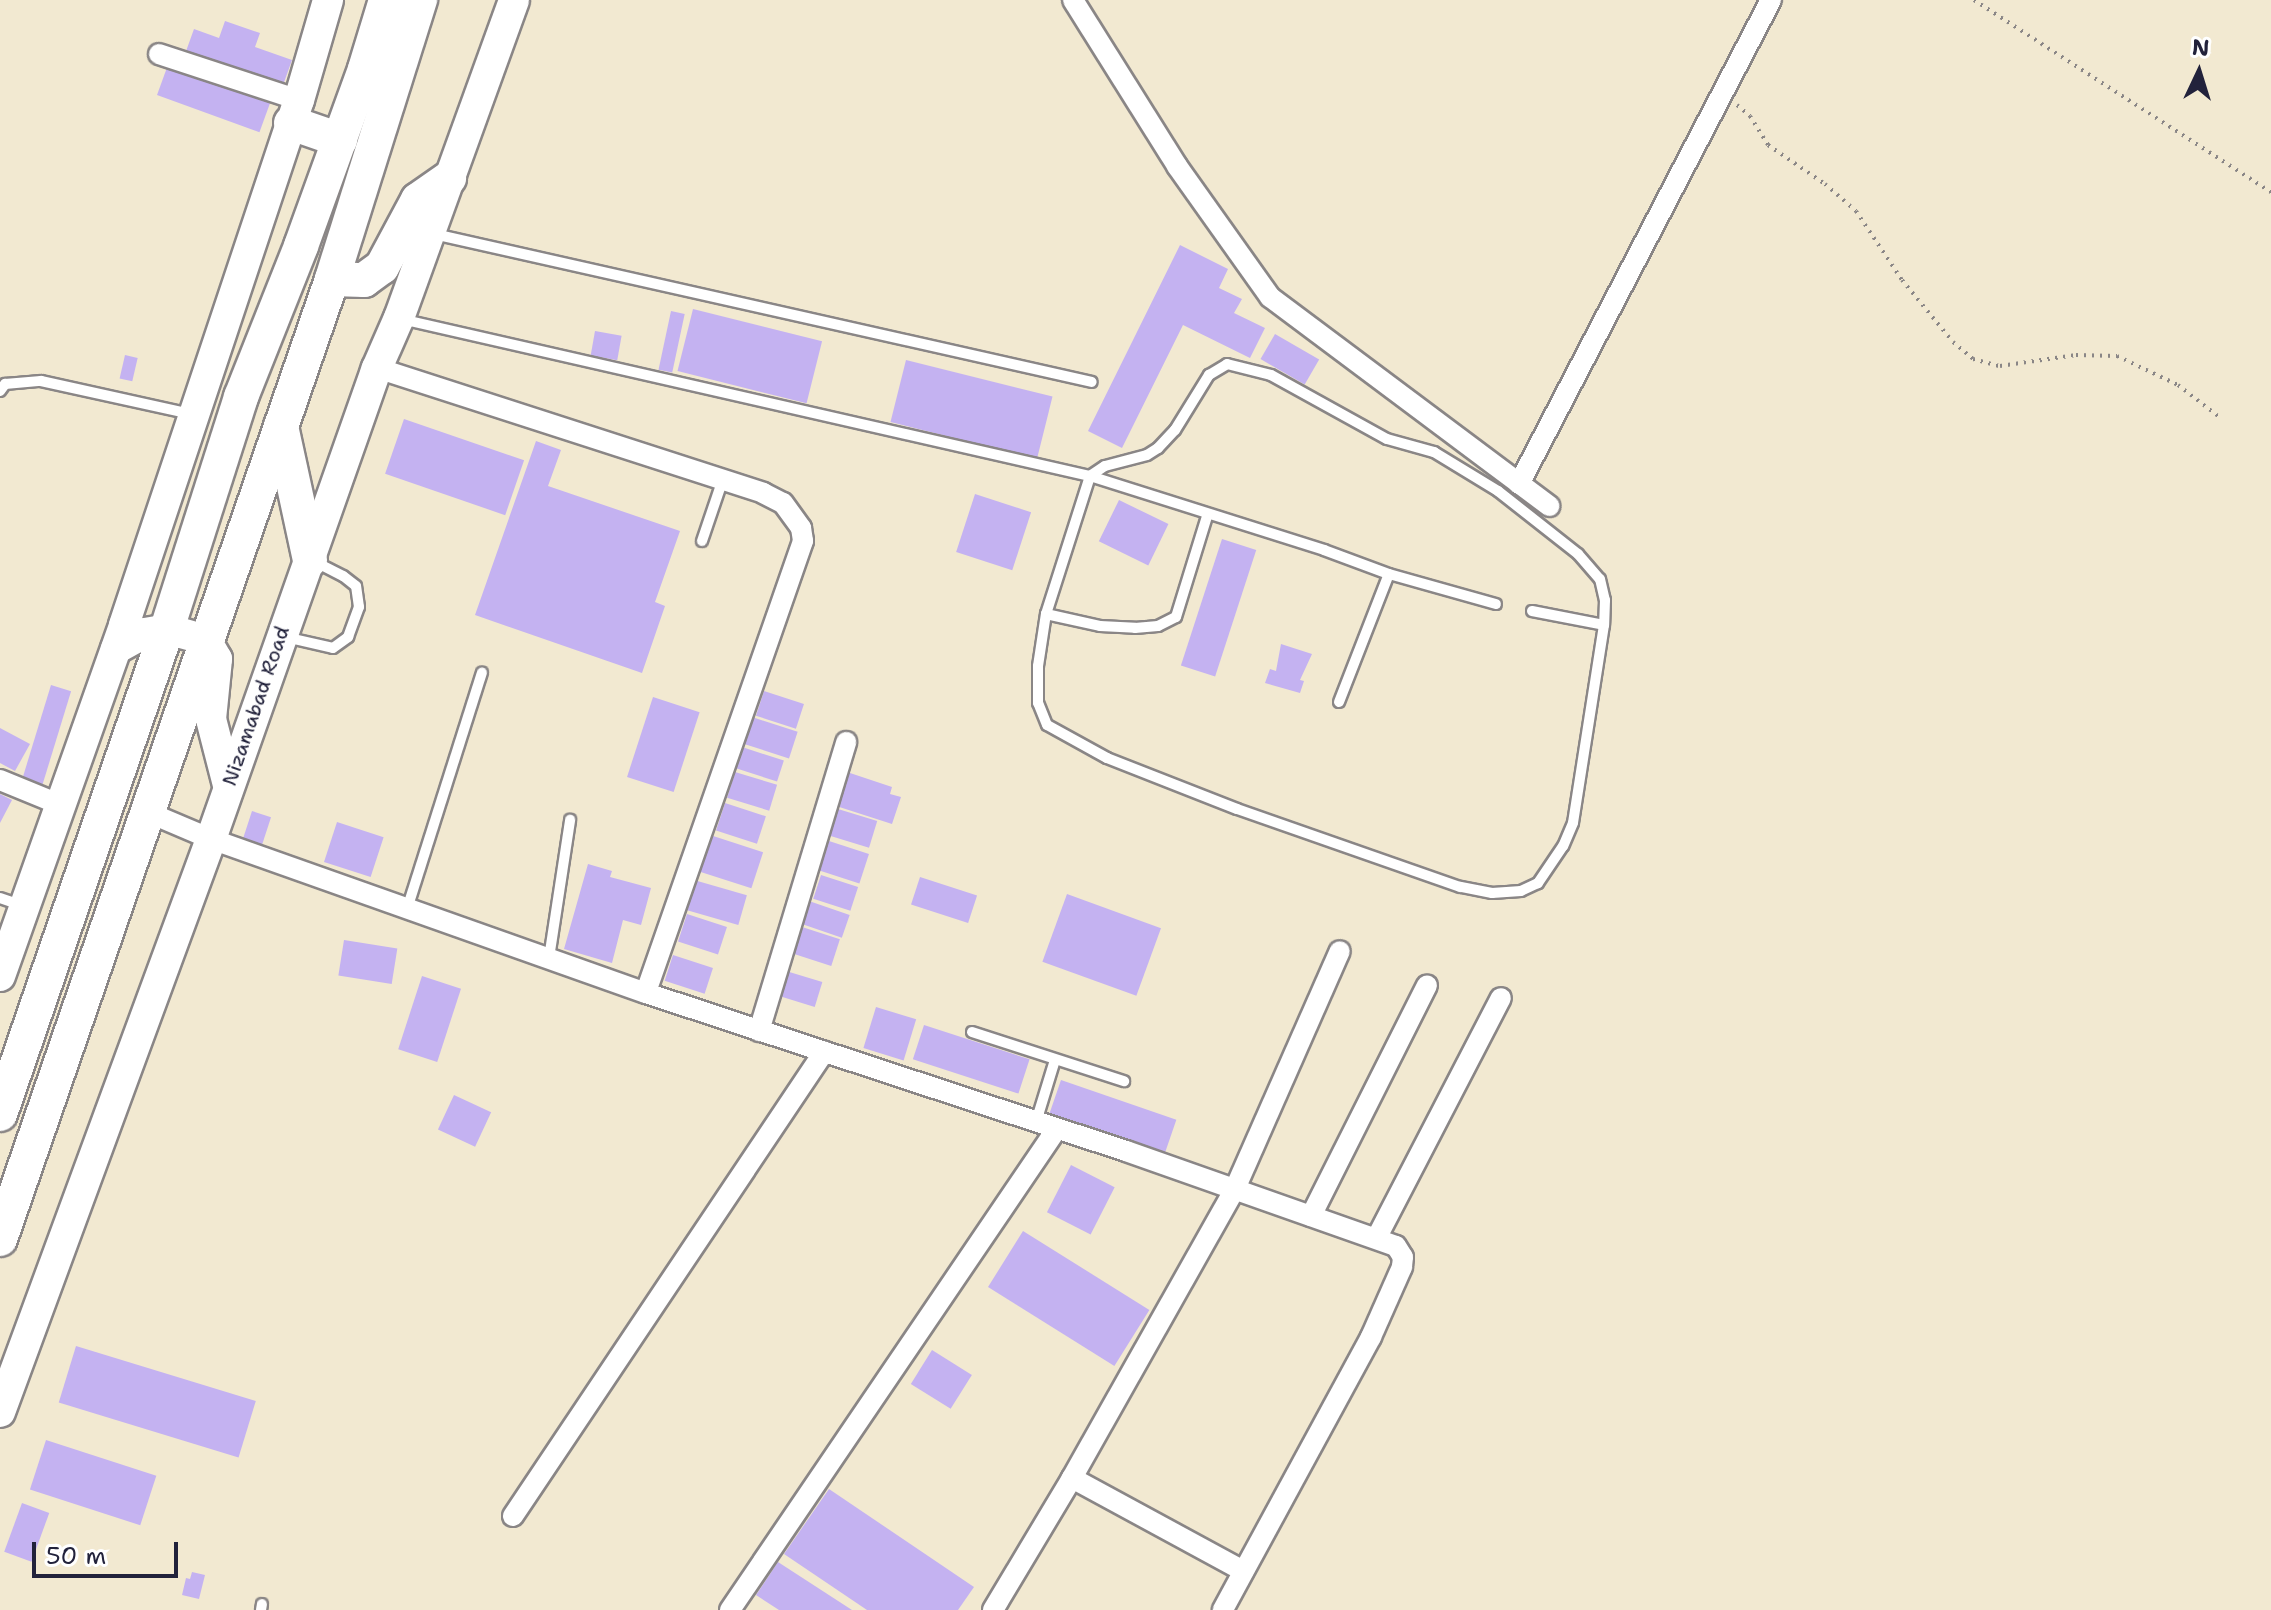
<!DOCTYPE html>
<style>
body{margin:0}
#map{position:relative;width:2271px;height:1610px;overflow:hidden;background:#f2e9d1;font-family:"Shantell Sans",sans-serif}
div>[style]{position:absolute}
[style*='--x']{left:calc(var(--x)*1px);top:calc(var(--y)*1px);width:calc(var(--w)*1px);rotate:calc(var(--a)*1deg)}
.building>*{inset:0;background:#c4b2f1;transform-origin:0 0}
.path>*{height:4px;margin-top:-2px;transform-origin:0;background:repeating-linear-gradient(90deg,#8a8686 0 2px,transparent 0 8px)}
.roads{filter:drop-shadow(2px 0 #8a8686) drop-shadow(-2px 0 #8a8686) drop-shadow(0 2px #8a8686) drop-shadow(0 -2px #8a8686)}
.service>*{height:10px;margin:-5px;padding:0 5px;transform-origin:5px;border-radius:5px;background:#fff}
.minor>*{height:20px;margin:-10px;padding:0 10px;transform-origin:10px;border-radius:10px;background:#fff}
.secondary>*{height:30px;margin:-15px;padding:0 15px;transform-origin:15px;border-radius:15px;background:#fff}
.trunk>*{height:34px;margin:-17px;padding:0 17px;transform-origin:17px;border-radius:17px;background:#fff}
span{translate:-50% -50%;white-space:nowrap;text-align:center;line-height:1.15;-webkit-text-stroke:7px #fff;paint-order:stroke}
.street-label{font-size:20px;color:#22223b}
.north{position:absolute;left:2159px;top:32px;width:80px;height:80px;-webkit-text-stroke:6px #fff;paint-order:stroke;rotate:4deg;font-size:22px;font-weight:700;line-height:32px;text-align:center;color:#22223b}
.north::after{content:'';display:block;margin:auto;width:28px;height:36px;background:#22223b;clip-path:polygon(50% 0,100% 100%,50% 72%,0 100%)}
.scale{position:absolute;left:32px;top:1542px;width:146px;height:36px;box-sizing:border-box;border:4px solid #22223b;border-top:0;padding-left:10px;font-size:24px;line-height:28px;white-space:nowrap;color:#22223b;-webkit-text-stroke:6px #fff;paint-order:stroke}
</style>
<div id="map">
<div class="building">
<i style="clip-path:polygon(225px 21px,260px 33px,255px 47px,292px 60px,282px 88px,185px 54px,194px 29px,219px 38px)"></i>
<i style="left:169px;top:62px;width:109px;height:35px;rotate:20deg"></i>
<i style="clip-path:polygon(1180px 245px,1228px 269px,1219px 288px,1242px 299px,1234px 313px,1265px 328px,1250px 358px,1183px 325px,1122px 448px,1088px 431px)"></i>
<i style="left:693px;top:309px;width:133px;height:64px;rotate:14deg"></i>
<i style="left:671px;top:311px;width:14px;height:60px;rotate:12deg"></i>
<i style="left:595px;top:331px;width:27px;height:25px;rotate:10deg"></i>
<i style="left:1275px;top:334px;width:51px;height:29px;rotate:30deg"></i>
<i style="left:125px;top:355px;width:13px;height:24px;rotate:13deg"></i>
<i style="left:906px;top:360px;width:151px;height:64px;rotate:14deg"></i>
<i style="left:404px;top:419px;width:127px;height:58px;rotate:19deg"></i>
<i style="clip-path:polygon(536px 441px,561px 450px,548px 486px,680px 531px,655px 602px,665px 606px,642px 673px,475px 615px)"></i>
<i style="left:975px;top:494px;width:59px;height:61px;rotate:18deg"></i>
<i style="left:1119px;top:500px;width:55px;height:46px;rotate:26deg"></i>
<i style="left:1222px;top:539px;width:36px;height:133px;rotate:18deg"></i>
<i style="clip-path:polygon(1281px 644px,1312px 654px,1300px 680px,1304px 681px,1300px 693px,1265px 683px,1270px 669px,1276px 671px)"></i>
<i style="left:51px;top:685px;width:21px;height:99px;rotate:17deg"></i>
<i style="left:764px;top:691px;width:42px;height:26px;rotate:18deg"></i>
<i style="left:653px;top:697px;width:49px;height:84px;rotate:18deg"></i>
<i style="left:752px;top:717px;width:48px;height:28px;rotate:18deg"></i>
<i style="clip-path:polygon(0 728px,30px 744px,15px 771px,0 763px)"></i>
<i style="left:742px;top:747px;width:44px;height:22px;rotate:18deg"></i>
<i style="clip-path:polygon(841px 770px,892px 787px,890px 794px,901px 797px,892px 824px,830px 804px)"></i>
<i style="left:735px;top:772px;width:44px;height:27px;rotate:17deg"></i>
<i style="clip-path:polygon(0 794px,12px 800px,0 823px)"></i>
<i style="left:725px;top:803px;width:43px;height:29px;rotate:18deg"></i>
<i style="left:838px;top:809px;width:41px;height:28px;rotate:17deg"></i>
<i style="left:252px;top:811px;width:20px;height:35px;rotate:18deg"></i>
<i style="left:337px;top:822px;width:49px;height:42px;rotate:18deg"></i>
<i style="left:707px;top:834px;width:59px;height:38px;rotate:18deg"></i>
<i style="left:829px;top:841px;width:42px;height:31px;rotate:18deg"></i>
<i style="clip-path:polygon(588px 864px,612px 871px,610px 877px,651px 888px,641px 925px,623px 920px,612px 963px,564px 949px)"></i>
<i style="left:821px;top:875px;width:39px;height:25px;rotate:18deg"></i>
<i style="left:920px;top:877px;width:60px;height:29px;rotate:18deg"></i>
<i style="left:694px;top:880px;width:55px;height:31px;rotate:16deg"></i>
<i style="left:1067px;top:894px;width:100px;height:72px;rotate:20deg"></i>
<i style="left:809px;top:901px;width:43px;height:24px;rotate:19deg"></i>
<i style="left:687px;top:914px;width:42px;height:29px;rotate:18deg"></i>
<i style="left:799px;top:926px;width:43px;height:28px;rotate:18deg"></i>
<i style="left:344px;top:940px;width:54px;height:36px;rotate:9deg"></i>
<i style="left:673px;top:955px;width:42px;height:27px;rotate:18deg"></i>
<i style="left:786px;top:971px;width:38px;height:26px;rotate:17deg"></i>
<i style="left:422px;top:976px;width:41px;height:77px;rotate:18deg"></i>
<i style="left:876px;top:1007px;width:42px;height:43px;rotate:17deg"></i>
<i style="left:924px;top:1025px;width:111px;height:36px;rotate:18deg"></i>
<i style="left:1061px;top:1080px;width:122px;height:37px;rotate:19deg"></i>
<i style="left:454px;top:1095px;width:41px;height:38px;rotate:25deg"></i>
<i style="left:1071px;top:1165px;width:49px;height:53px;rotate:27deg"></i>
<i style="left:1023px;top:1231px;width:149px;height:66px;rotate:32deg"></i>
<i style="left:76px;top:1346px;width:188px;height:59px;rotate:17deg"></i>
<i style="left:932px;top:1350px;width:47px;height:40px;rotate:32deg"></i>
<i style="left:46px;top:1440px;width:116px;height:52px;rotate:18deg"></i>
<i style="clip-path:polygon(829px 1489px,974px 1587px,958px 1610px,867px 1610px,784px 1554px)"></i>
<i style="left:22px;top:1503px;width:29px;height:52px;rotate:20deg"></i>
<i style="clip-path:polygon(778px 1562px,852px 1610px,779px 1610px,756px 1595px)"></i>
<i style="clip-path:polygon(192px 1572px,205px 1575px,199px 1599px,182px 1595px,186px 1578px,190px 1579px)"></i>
</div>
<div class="path">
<i style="--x:1974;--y:0;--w:354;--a:32.9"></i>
<i style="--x:1737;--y:105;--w:17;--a:40"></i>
<i style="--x:1750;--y:116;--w:34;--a:58"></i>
<i style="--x:1768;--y:145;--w:69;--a:34.4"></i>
<i style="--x:1825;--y:184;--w:41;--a:41.1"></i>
<i style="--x:1856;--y:211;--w:83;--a:56.3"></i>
<i style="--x:1902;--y:280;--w:80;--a:50.6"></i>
<i style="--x:1953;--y:342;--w:26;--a:40"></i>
<i style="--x:1973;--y:359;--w:28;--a:15"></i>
<i style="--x:2000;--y:366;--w:77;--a:-8.2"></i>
<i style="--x:2076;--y:355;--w:41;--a:1.4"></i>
<i style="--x:2117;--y:356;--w:68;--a:25.4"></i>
<i style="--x:2178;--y:385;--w:51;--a:37.8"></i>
</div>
<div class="roads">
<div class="service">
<i style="--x:434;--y:234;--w:674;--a:12.68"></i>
<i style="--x:401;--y:319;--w:707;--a:12.84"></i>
<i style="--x:1090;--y:476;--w:245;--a:17.5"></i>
<i style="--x:1324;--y:550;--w:69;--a:20.3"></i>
<i style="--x:1389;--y:574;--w:111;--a:15.7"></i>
<i style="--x:1227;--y:364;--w:45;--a:14"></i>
<i style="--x:1271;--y:375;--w:132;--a:28.9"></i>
<i style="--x:1387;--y:439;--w:49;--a:15.5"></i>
<i style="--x:1434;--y:452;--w:75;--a:31.4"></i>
<i style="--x:1498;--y:491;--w:102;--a:38.2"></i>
<i style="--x:1578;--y:554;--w:33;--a:49"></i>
<i style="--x:1600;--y:579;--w:22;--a:77"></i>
<i style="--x:1605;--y:600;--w:25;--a:92"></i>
<i style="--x:1604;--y:625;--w:200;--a:98.9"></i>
<i style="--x:1573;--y:823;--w:25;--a:113"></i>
<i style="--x:1563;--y:846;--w:45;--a:124"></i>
<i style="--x:1538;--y:883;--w:19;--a:155"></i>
<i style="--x:1521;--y:891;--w:29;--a:176"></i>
<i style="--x:1492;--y:893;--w:33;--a:-169"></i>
<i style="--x:1460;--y:887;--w:236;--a:-160.7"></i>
<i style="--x:1237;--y:809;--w:140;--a:-158.6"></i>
<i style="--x:1107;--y:758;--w:68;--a:-151.2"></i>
<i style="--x:1047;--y:725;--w:24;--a:-112"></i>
<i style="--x:1038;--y:703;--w:37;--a:-90"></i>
<i style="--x:1038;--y:666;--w:53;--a:-81.3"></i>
<i style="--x:1046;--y:614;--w:145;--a:-72.3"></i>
<i style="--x:1090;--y:476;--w:18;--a:-34"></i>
<i style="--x:1105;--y:466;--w:43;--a:-14.7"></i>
<i style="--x:1147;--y:455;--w:13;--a:-32"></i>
<i style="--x:1158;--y:448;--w:25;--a:-47"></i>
<i style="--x:1175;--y:430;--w:65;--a:-58.3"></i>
<i style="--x:1209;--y:375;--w:21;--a:-31"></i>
<i style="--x:0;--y:391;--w:9;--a:-54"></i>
<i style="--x:5;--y:384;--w:36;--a:-5"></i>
<i style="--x:41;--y:381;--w:154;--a:12.4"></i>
<i style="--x:702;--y:541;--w:62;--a:-71.3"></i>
<i style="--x:1532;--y:611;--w:73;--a:11"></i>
<i style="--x:1046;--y:614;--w:55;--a:12.5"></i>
<i style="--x:1100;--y:626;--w:35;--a:3"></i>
<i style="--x:1135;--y:628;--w:23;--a:-5"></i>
<i style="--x:1158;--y:626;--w:20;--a:-27"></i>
<i style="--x:1176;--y:617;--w:106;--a:-72.9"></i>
<i style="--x:285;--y:637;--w:49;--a:12.9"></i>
<i style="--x:333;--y:648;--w:19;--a:-36"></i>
<i style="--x:348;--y:637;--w:32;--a:-70"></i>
<i style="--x:359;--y:607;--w:21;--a:-98"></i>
<i style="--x:356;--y:586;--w:16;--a:-142"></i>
<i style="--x:343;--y:576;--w:30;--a:-153"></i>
<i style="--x:1339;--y:702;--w:137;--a:-68.7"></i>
<i style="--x:0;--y:898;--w:24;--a:19"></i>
<i style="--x:407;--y:909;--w:248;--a:-72.4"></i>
<i style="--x:549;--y:958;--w:140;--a:-81.3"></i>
<i style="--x:972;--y:1032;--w:160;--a:17.9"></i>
<i style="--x:1036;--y:1122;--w:65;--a:-73"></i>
<i style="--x:261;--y:1610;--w:6;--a:-81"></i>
</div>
<div class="minor">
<i style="--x:1073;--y:0;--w:196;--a:57.9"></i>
<i style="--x:1177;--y:166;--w:161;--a:54.6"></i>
<i style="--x:1270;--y:297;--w:349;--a:36.8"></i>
<i style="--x:159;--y:54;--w:147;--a:18.2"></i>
<i style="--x:377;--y:368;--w:406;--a:17.9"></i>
<i style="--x:763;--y:493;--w:22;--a:27"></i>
<i style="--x:783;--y:503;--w:31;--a:54"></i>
<i style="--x:801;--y:528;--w:13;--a:81"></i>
<i style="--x:803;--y:541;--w:478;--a:109.2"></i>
<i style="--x:1519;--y:484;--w:546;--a:-62.5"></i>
<i style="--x:0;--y:780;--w:66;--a:22.3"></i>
<i style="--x:145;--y:811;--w:72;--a:23"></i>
<i style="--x:211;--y:839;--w:461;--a:19.5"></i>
<i style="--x:646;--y:993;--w:505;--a:18.22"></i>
<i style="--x:1126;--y:1151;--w:286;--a:19.4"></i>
<i style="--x:1396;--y:1246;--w:13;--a:58"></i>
<i style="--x:1403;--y:1257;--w:10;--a:96"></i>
<i style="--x:1402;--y:1267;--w:77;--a:113.9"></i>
<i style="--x:1371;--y:1337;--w:311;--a:118.5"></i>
<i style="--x:759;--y:1031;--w:302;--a:-73.2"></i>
<i style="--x:1311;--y:1216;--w:258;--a:-63.3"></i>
<i style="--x:1377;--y:1237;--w:269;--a:-62.6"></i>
<i style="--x:1072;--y:1478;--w:195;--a:28.5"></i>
<i style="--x:513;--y:1516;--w:559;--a:-56.17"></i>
<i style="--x:730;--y:1610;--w:580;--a:-55.82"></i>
<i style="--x:993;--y:1610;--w:154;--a:-59.1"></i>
<i style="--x:1072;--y:1478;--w:330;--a:-60.6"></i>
<i style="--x:1234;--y:1191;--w:262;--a:-66.2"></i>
</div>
<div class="secondary">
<i style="--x:116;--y:649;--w:33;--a:-29"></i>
<i style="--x:145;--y:633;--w:22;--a:-10"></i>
<i style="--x:167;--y:629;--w:41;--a:15.8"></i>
<i style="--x:206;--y:640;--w:22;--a:60"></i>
<i style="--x:217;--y:659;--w:60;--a:95.7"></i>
<i style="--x:211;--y:719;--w:68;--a:75.6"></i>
<i style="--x:0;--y:976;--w:372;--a:-70.5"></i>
<i style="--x:124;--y:625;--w:553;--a:-71.57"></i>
<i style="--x:299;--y:100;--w:104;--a:-73.8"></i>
<i style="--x:0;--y:1412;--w:611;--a:-69.78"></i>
<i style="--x:211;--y:839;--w:499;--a:-70.6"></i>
<i style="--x:377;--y:368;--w:55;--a:-66.3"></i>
<i style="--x:399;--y:318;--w:338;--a:-70.1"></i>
</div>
<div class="trunk">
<i style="--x:291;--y:123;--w:52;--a:19.1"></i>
<i style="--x:332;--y:279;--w:32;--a:2"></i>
<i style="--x:364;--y:280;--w:22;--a:-36"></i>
<i style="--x:382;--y:267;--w:76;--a:-61.8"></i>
<i style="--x:418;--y:200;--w:38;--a:-35"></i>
<i style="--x:281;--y:426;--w:137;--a:77.8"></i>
<i style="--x:0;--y:1114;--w:513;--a:-71"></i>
<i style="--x:167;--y:629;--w:244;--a:-72.3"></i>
<i style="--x:241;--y:397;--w:162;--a:-68.3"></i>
<i style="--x:301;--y:246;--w:188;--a:-70.1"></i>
<i style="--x:365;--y:69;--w:72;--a:-73.1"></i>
<i style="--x:0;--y:1239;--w:1016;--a:-70.92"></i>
<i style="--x:332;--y:279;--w:293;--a:-72.5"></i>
</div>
</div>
<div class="street-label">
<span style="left:256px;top:706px;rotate:-71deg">Nizamabad Road</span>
</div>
<div class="north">N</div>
<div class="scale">50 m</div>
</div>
